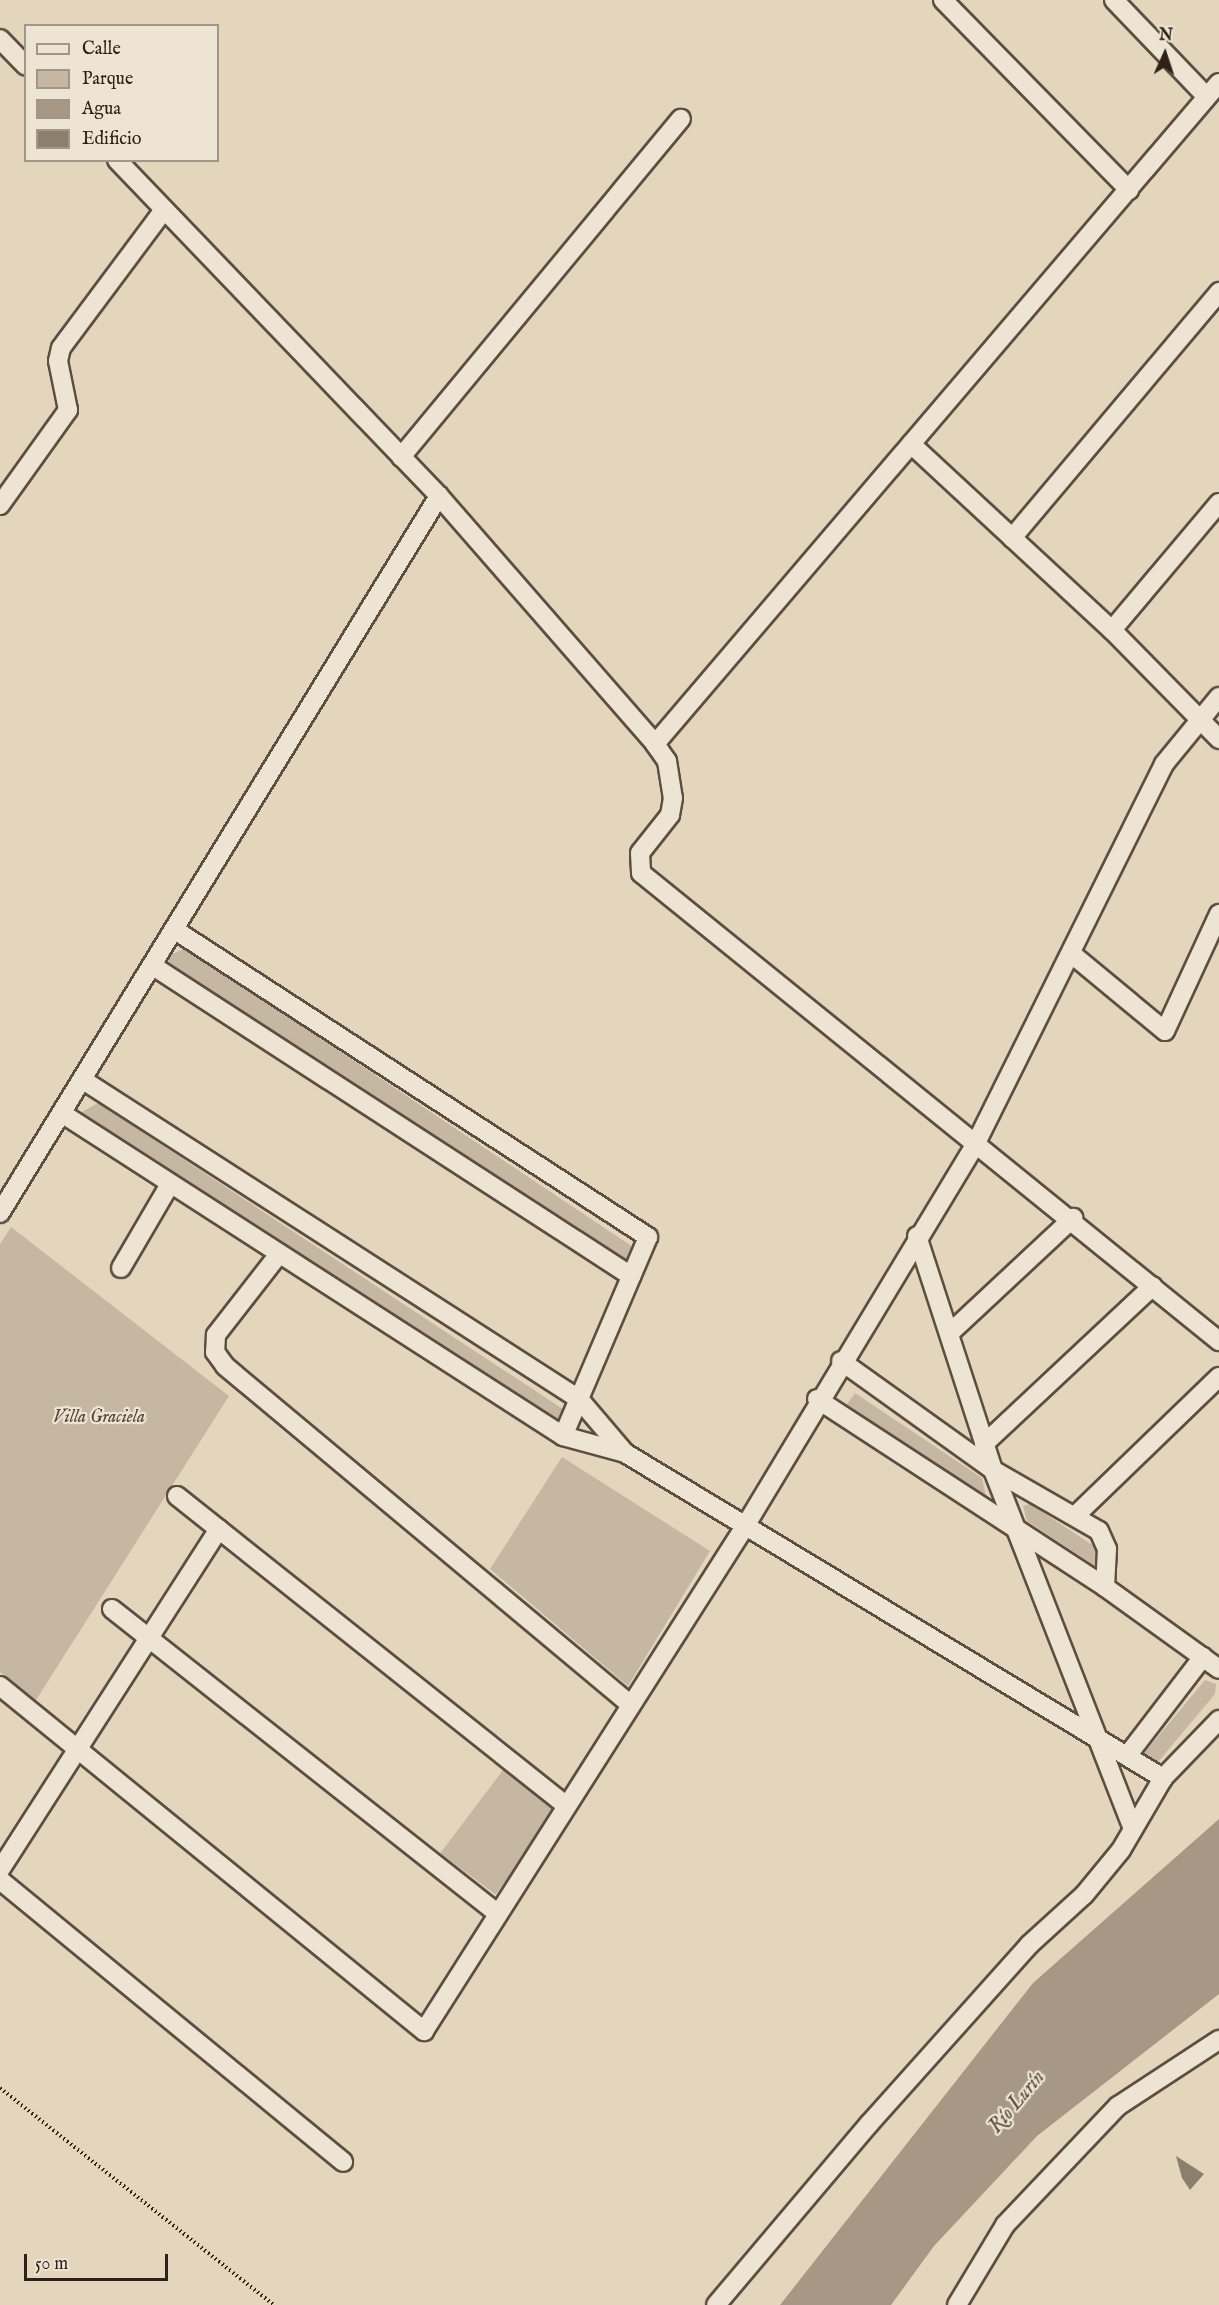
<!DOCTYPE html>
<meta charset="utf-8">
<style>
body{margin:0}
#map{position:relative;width:1219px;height:2305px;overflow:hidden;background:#e4d6bd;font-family:"IM FELL English",serif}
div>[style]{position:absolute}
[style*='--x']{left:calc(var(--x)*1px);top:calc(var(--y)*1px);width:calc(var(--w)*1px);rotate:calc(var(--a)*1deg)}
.green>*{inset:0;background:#c5b7a1;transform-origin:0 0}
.water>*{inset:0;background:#a69885}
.building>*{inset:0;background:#8d7f6e}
.path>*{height:4px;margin-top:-2px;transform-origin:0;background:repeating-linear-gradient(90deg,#2f2018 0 1.5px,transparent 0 4.5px)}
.roads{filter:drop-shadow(2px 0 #5c4e41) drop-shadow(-2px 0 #5c4e41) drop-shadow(0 2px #5c4e41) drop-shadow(0 -2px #5c4e41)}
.minor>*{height:18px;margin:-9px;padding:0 9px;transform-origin:9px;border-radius:9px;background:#ede4d4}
span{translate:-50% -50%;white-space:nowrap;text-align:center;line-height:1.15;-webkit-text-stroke:4.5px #ede4d4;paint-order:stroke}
.park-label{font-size:18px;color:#54463a;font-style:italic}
.water-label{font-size:20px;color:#594a3e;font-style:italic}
.legend{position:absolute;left:24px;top:24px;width:195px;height:138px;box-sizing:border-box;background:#ede4d4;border:2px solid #a19689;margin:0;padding:8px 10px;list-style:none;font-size:18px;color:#2f2018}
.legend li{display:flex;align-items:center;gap:12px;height:30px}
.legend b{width:30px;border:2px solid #a19689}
.north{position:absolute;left:1135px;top:24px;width:60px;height:60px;-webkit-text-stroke:4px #ede4d4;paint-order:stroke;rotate:3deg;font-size:16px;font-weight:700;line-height:24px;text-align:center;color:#2f2018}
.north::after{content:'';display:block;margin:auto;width:21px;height:27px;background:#2f2018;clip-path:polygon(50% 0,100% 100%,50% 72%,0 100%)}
.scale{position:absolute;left:24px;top:2254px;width:144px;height:27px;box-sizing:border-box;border:3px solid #2f2018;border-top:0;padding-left:8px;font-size:18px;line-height:21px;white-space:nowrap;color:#2f2018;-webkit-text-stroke:4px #ede4d4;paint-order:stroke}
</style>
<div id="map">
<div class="green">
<i style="clip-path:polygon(185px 948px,639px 1251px,641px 1264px,623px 1264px,170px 966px,167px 957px)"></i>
<i style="clip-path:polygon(98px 1103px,569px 1413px,562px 1430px,84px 1122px,80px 1113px)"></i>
<i style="clip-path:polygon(11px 1227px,229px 1396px,36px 1700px,0 1672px,0 1244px)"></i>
<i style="clip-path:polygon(855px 1393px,982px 1478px,988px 1505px,844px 1408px)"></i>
<i style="clip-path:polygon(562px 1457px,710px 1551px,628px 1686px,490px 1569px)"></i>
<i style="clip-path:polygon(1030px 1504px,1103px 1552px,1095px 1566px,1027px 1521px,1023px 1506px)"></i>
<i style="clip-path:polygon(1205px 1680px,1216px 1684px,1215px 1694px,1153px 1768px,1141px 1757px)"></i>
<i style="left:503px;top:1770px;width:69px;height:104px;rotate:37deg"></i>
</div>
<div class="water">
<i style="clip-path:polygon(1219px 1819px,1219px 1994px,1037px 2136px,934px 2246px,891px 2305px,780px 2305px,1033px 1983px)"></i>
</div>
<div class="building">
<i style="clip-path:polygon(1176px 2156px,1204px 2174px,1190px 2190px,1182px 2178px)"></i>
</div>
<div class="path">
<i style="--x:0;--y:2088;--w:350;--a:38.4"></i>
</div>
<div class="roads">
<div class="minor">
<i style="--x:943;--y:0;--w:266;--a:45.6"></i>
<i style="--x:1114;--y:0;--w:134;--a:46.2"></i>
<i style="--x:0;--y:39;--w:37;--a:46"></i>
<i style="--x:117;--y:160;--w:465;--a:46.2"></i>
<i style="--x:439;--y:496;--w:329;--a:48.9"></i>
<i style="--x:655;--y:744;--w:21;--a:55"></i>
<i style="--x:667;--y:761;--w:37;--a:81"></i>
<i style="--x:673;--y:798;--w:17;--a:100"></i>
<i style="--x:670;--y:815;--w:48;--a:128.3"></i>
<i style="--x:640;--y:853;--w:20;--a:87"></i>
<i style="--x:641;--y:873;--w:744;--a:39"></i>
<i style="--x:911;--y:444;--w:274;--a:42.8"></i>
<i style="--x:1112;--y:630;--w:153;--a:45.5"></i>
<i style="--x:401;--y:457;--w:439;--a:-50.4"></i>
<i style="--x:0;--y:505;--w:117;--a:-54.4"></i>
<i style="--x:68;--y:410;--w:50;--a:-101.5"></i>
<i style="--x:58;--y:361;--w:13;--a:-77"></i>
<i style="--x:61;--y:348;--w:172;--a:-53.3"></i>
<i style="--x:1012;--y:538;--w:322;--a:-49.9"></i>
<i style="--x:1112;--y:630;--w:166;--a:-49.9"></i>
<i style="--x:655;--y:744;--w:869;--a:-49.53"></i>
<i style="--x:175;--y:930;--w:564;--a:32.99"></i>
<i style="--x:648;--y:1237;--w:216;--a:113.1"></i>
<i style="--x:1073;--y:955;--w:119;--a:39.6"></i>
<i style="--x:1165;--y:1031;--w:129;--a:-65.2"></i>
<i style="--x:153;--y:966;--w:570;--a:32.96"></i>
<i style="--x:83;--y:1080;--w:590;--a:32.75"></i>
<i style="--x:579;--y:1399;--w:71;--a:49.6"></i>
<i style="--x:625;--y:1453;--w:629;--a:31.14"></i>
<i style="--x:63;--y:1114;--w:595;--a:32.78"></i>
<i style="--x:563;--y:1436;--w:64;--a:15.3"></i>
<i style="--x:0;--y:1213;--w:841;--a:-58.52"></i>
<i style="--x:917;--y:1236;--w:246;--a:72"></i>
<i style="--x:993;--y:1470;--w:385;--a:68.7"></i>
<i style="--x:279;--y:1254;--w:103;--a:127.9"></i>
<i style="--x:216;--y:1335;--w:17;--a:93"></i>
<i style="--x:215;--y:1352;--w:17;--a:54"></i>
<i style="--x:225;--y:1366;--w:529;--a:39.86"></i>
<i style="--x:121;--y:1268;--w:97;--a:-59.7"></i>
<i style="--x:952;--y:1331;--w:166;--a:-43"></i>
<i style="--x:841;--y:1361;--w:187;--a:35.6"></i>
<i style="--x:993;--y:1470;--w:122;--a:29.9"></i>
<i style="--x:1099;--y:1531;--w:20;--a:66"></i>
<i style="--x:1107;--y:1549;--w:38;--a:93"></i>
<i style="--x:817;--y:1399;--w:344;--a:33.1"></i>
<i style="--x:1105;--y:1587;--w:140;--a:35.7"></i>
<i style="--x:984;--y:1444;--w:231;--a:-43.1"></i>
<i style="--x:177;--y:1496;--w:498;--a:38.5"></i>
<i style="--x:1076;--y:1515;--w:199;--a:-44"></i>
<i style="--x:112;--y:1609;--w:492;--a:38.3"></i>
<i style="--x:0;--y:1686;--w:547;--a:39.13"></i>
<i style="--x:424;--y:2031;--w:596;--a:-57.54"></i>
<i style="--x:744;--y:1528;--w:449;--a:-58.9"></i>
<i style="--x:976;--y:1143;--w:423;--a:-63.6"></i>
<i style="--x:1164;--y:764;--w:87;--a:-50.6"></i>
<i style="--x:1127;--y:1756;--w:125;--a:-52.5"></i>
<i style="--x:0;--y:1870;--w:405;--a:-57.3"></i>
<i style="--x:0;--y:1880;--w:444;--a:39.4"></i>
<i style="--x:716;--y:2305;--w:237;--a:-49.8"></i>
<i style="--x:869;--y:2124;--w:240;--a:-48.2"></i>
<i style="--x:1029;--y:1945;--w:74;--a:-42.3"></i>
<i style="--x:1084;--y:1895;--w:58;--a:-50.6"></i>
<i style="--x:1121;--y:1850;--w:83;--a:-59.7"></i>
<i style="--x:1163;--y:1778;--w:81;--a:-46"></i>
<i style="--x:957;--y:2305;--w:93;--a:-59"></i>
<i style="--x:1005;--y:2225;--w:164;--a:-46.5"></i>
<i style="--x:1118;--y:2106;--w:121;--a:-33.2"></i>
</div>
</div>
<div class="park-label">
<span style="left:99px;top:1418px">Villa Graciela</span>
</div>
<div class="water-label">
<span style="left:1017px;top:2102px;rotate:-50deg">Río Lurín</span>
</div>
<ul class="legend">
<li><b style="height:8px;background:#ede4d4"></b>Calle</li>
<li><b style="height:16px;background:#c5b7a1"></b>Parque</li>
<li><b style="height:16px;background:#a69885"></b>Agua</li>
<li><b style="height:16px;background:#8d7f6e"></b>Edificio</li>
</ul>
<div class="north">N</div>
<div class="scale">50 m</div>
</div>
